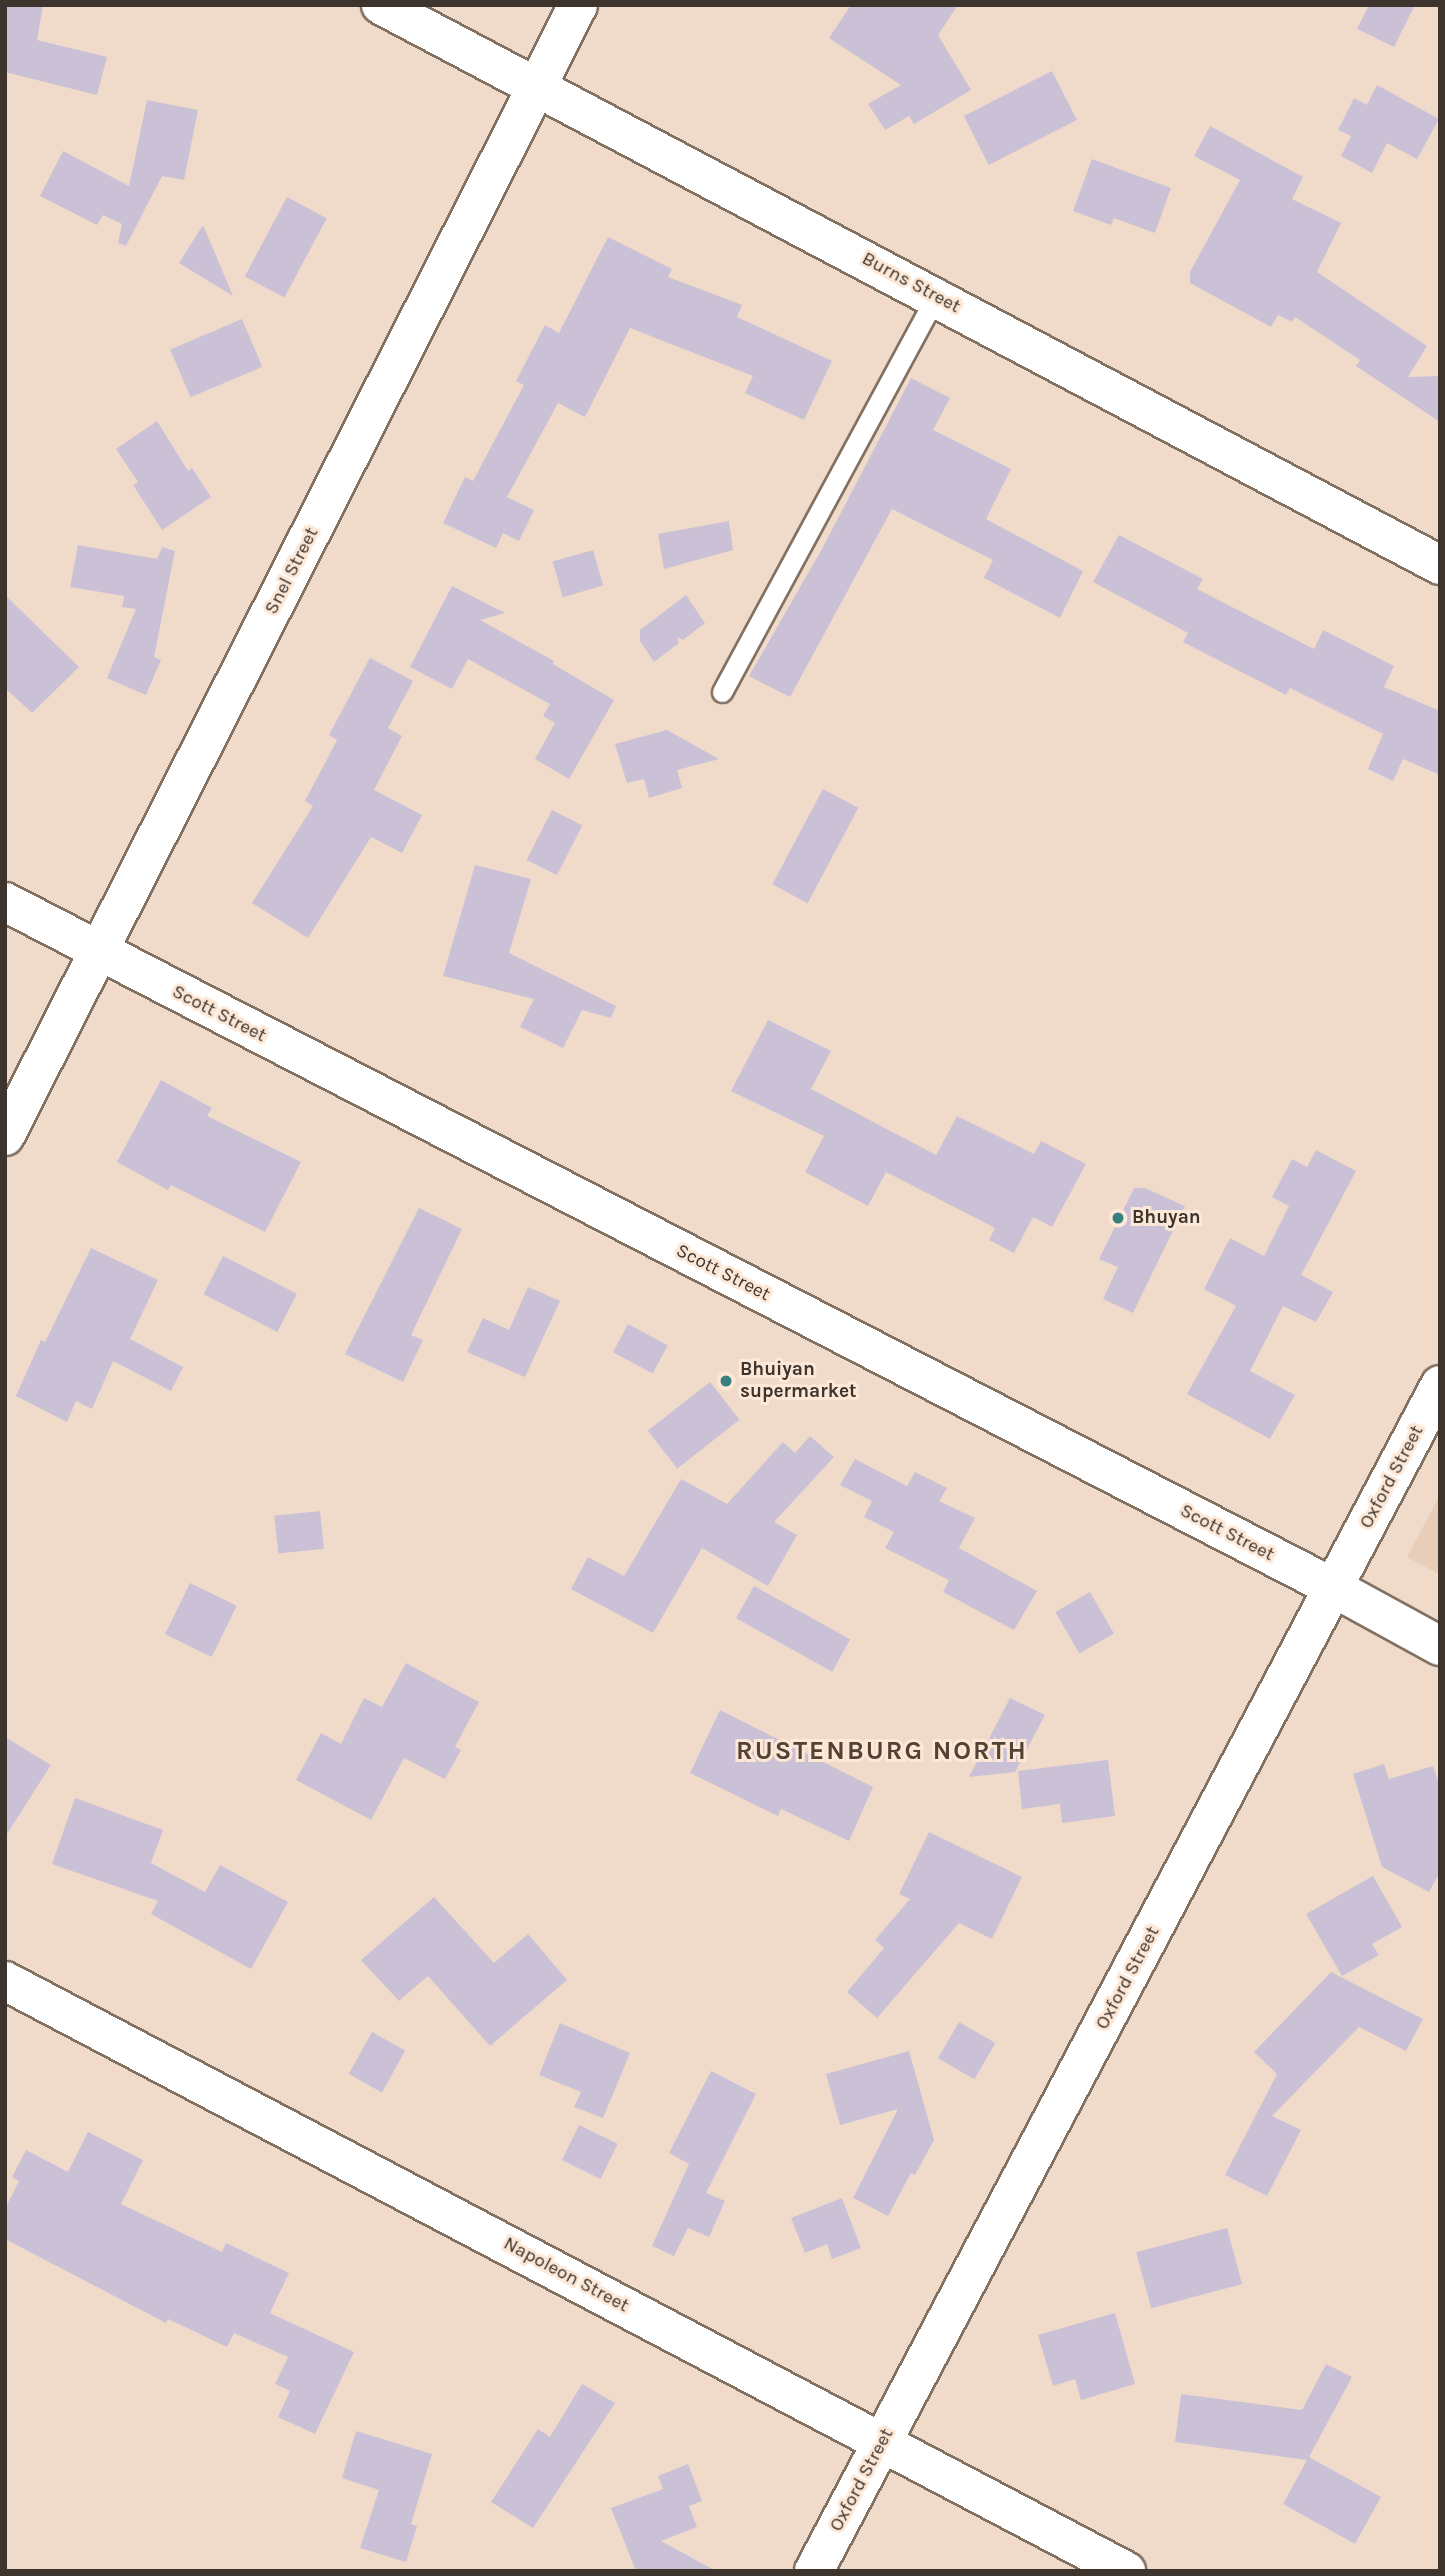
<!DOCTYPE html>
<style>
body{margin:0}
#map{position:relative;width:1445px;height:2576px;overflow:hidden;background:#f0dbca;font-family:Karla,sans-serif}
div>[style]{position:absolute}
[style*='--x']{left:calc(var(--x)*1px);top:calc(var(--y)*1px);width:calc(var(--w)*1px);rotate:calc(var(--a)*1deg)}
.built>*{inset:0;background:#e8ceb8}
.building>*{inset:0;background:#cbc1d7;transform-origin:0 0}
.roads{filter:drop-shadow(2px 0 #827061) drop-shadow(-2px 0 #827061) drop-shadow(0 2px #827061) drop-shadow(0 -2px #827061)}
.service>*{height:19px;margin:-9.5px;padding:0 9.5px;transform-origin:9.5px;border-radius:9.5px;background:#fff}
.minor>*{height:38px;margin:-19px;padding:0 19px;transform-origin:19px;border-radius:19px;background:#fff}
.dots>*{width:19px;height:19px;translate:-50% -50%;box-sizing:border-box;border:4px solid #fde8d7;border-radius:50%}
span{translate:-50% -50%;white-space:nowrap;text-align:center;line-height:1.15;-webkit-text-stroke:6px #fde8d7;paint-order:stroke}
.street-label{font-size:19px;color:#3c342d}
.poi-label{font-size:19px;color:#3c342d;font-weight:700}
.left{translate:0 -50%;text-align:left}
.district-label{font-size:26px;color:#524134;font-weight:700;letter-spacing:2px}
.frame{position:absolute;inset:0;border:7px solid #3c342d;pointer-events:none}
</style>
<div id="map">
<div class="built">
<i style="clip-path:polygon(1440px 1495px,1440px 1575px,1407px 1557px)"></i>
</div>
<div class="building">
<i style="clip-path:polygon(5px 5px,43px 5px,37px 40px,107px 57px,97px 95px,5px 72px)"></i>
<i style="clip-path:polygon(851px 5px,958px 5px,938px 35px,971px 90px,914px 124px,909px 116px,885px 130px,868px 104px,901px 85px,829px 38px)"></i>
<i style="clip-path:polygon(1369px 5px,1415px 5px,1394px 47px,1357px 29px)"></i>
<i style="left:1052px;top:71px;width:55px;height:99px;rotate:63deg"></i>
<i style="clip-path:polygon(1377px 85px,1439px 119px,1417px 159px,1387px 143px,1372px 173px,1341px 156px,1351px 136px,1338px 130px,1354px 98px,1367px 105px)"></i>
<i style="clip-path:polygon(147px 100px,198px 110px,184px 180px,162px 176px,126px 246px,118px 243px,122px 224px,103px 215px,97px 225px,40px 196px,63px 151px,129px 186px)"></i>
<i style="clip-path:polygon(1210px 126px,1303px 177px,1292px 199px,1341px 223px,1317px 272px,1427px 346px,1408px 377px,1440px 376px,1440px 422px,1356px 366px,1360px 360px,1295px 317px,1292px 322px,1278px 315px,1271px 327px,1190px 283px,1190px 272px,1240px 180px,1194px 156px)"></i>
<i style="clip-path:polygon(1092px 159px,1171px 188px,1155px 233px,1114px 218px,1111px 225px,1073px 211px)"></i>
<i style="left:287px;top:197px;width:45px;height:90px;rotate:28deg"></i>
<i style="clip-path:polygon(203px 225px,233px 296px,179px 263px)"></i>
<i style="clip-path:polygon(608px 237px,672px 269px,668px 277px,742px 305px,737px 317px,832px 361px,804px 420px,745px 393px,753px 376px,630px 328px,585px 417px,558px 403px,507px 497px,534px 510px,519px 541px,503px 533px,496px 548px,443px 523px,465px 477px,473px 481px,524px 385px,516px 381px,545px 325px,559px 333px)"></i>
<i style="left:242px;top:319px;width:52px;height:78px;rotate:67deg"></i>
<i style="clip-path:polygon(911px 378px,950px 398px,933px 430px,1011px 469px,986px 519px,1083px 571px,1060px 618px,984px 578px,993px 560px,892px 509px,790px 697px,749px 676px,822px 549px)"></i>
<i style="clip-path:polygon(157px 421px,188px 471px,192px 468px,211px 497px,162px 530px,133px 485px,138px 482px,116px 449px)"></i>
<i style="clip-path:polygon(729px 521px,733px 550px,664px 569px,658px 534px)"></i>
<i style="clip-path:polygon(1119px 535px,1203px 579px,1197px 589px,1314px 649px,1323px 630px,1394px 666px,1384px 687px,1440px 711px,1440px 775px,1403px 759px,1393px 781px,1368px 769px,1383px 734px,1290px 688px,1286px 695px,1183px 642px,1188px 633px,1093px 582px)"></i>
<i style="clip-path:polygon(78px 545px,157px 559px,162px 547px,175px 551px,154px 657px,161px 660px,146px 695px,107px 678px,136px 609px,122px 607px,124px 596px,70px 587px)"></i>
<i style="left:593px;top:550px;width:37px;height:42px;rotate:74deg"></i>
<i style="clip-path:polygon(452px 586px,505px 613px,480px 620px,554px 661px,553px 664px,614px 700px,569px 779px,535px 759px,555px 723px,543px 716px,550px 704px,468px 659px,452px 689px,410px 667px)"></i>
<i style="clip-path:polygon(5px 595px,79px 667px,32px 713px,5px 688px)"></i>
<i style="clip-path:polygon(686px 595px,705px 623px,683px 640px,677px 637px,679px 643px,654px 662px,640px 641px,640px 630px)"></i>
<i style="clip-path:polygon(370px 658px,413px 681px,388px 728px,402px 736px,374px 790px,422px 815px,402px 853px,371px 837px,308px 938px,252px 903px,313px 806px,305px 801px,337px 740px,329px 735px)"></i>
<i style="clip-path:polygon(667px 730px,719px 759px,677px 770px,682px 788px,649px 798px,644px 779px,627px 783px,615px 744px)"></i>
<i style="left:823px;top:789px;width:40px;height:108px;rotate:28deg"></i>
<i style="left:552px;top:810px;width:34px;height:56px;rotate:27deg"></i>
<i style="clip-path:polygon(475px 865px,531px 879px,509px 953px,616px 1006px,611px 1018px,582px 1010px,563px 1048px,520px 1027px,534px 999px,443px 976px)"></i>
<i style="clip-path:polygon(768px 1020px,831px 1051px,811px 1089px,936px 1155px,957px 1116px,1034px 1154px,1041px 1141px,1086px 1164px,1052px 1227px,1033px 1217px,1014px 1253px,989px 1240px,995px 1228px,886px 1172px,868px 1206px,805px 1172px,824px 1136px,731px 1091px)"></i>
<i style="clip-path:polygon(161px 1080px,212px 1108px,207px 1116px,301px 1162px,265px 1232px,171px 1185px,168px 1190px,117px 1162px)"></i>
<i style="clip-path:polygon(1316px 1150px,1356px 1171px,1301px 1275px,1333px 1292px,1316px 1322px,1283px 1306px,1250px 1371px,1295px 1395px,1270px 1439px,1187px 1394px,1236px 1306px,1204px 1289px,1230px 1238px,1264px 1256px,1289px 1206px,1272px 1197px,1292px 1159px,1307px 1167px)"></i>
<i style="clip-path:polygon(1134px 1188px,1145px 1188px,1185px 1206px,1133px 1313px,1103px 1299px,1118px 1267px,1099px 1259px)"></i>
<i style="clip-path:polygon(419px 1208px,462px 1229px,411px 1335px,423px 1340px,403px 1382px,345px 1354px)"></i>
<i style="clip-path:polygon(91px 1248px,158px 1280px,130px 1339px,183px 1367px,171px 1391px,113px 1361px,92px 1409px,76px 1401px,67px 1422px,16px 1396px,41px 1340px,45px 1342px)"></i>
<i style="left:223px;top:1256px;width:83px;height:43px;rotate:27deg"></i>
<i style="clip-path:polygon(528px 1287px,560px 1301px,525px 1377px,467px 1352px,483px 1318px,509px 1330px)"></i>
<i style="left:628px;top:1324px;width:45px;height:32px;rotate:28deg"></i>
<i style="left:710px;top:1382px;width:48px;height:79px;rotate:52deg"></i>
<i style="clip-path:polygon(810px 1436px,834px 1457px,774px 1522px,797px 1535px,768px 1586px,702px 1548px,653px 1633px,571px 1589px,588px 1557px,624px 1576px,681px 1479px,727px 1504px,783px 1442px,795px 1453px)"></i>
<i style="clip-path:polygon(855px 1459px,907px 1486px,915px 1472px,947px 1488px,939px 1501px,975px 1518px,959px 1548px,1037px 1591px,1014px 1630px,943px 1592px,949px 1580px,885px 1548px,894px 1532px,864px 1517px,872px 1501px,840px 1485px)"></i>
<i style="left:320px;top:1511px;width:38px;height:46px;rotate:84deg"></i>
<i style="left:190px;top:1583px;width:52px;height:57px;rotate:26deg"></i>
<i style="left:754px;top:1586px;width:110px;height:37px;rotate:29deg"></i>
<i style="left:1090px;top:1592px;width:48px;height:40px;rotate:60deg"></i>
<i style="clip-path:polygon(406px 1663px,479px 1702px,455px 1747px,461px 1750px,445px 1779px,404px 1758px,371px 1820px,296px 1780px,321px 1733px,341px 1744px,364px 1698px,382px 1707px)"></i>
<i style="clip-path:polygon(1010px 1698px,1045px 1715px,1015px 1772px,969px 1777px)"></i>
<i style="clip-path:polygon(720px 1710px,873px 1787px,849px 1841px,781px 1809px,778px 1816px,690px 1773px)"></i>
<i style="clip-path:polygon(5px 1737px,51px 1765px,5px 1837px)"></i>
<i style="clip-path:polygon(1108px 1760px,1115px 1816px,1062px 1823px,1060px 1804px,1022px 1809px,1018px 1771px)"></i>
<i style="clip-path:polygon(1384px 1764px,1389px 1779px,1433px 1766px,1440px 1787px,1440px 1872px,1429px 1892px,1382px 1867px,1353px 1774px)"></i>
<i style="clip-path:polygon(75px 1798px,163px 1830px,151px 1863px,205px 1892px,220px 1865px,288px 1902px,251px 1969px,151px 1914px,158px 1901px,52px 1864px)"></i>
<i style="clip-path:polygon(929px 1832px,1022px 1877px,992px 1939px,959px 1923px,877px 2018px,847px 1992px,884px 1948px,875px 1940px,910px 1899px,899px 1894px)"></i>
<i style="clip-path:polygon(1373px 1876px,1402px 1927px,1372px 1944px,1379px 1955px,1342px 1976px,1306px 1914px)"></i>
<i style="clip-path:polygon(434px 1897px,494px 1963px,528px 1934px,567px 1980px,490px 2046px,428px 1976px,399px 2001px,361px 1960px)"></i>
<i style="clip-path:polygon(1331px 1972px,1423px 2019px,1406px 2051px,1359px 2027px,1272px 2116px,1301px 2130px,1267px 2196px,1225px 2175px,1277px 2074px,1254px 2052px)"></i>
<i style="left:959px;top:2022px;width:42px;height:42px;rotate:30deg"></i>
<i style="clip-path:polygon(560px 2023px,630px 2053px,603px 2118px,574px 2107px,581px 2092px,539px 2075px)"></i>
<i style="left:372px;top:2032px;width:38px;height:48px;rotate:29deg"></i>
<i style="clip-path:polygon(909px 2051px,934px 2140px,915px 2175px,911px 2173px,888px 2216px,853px 2198px,898px 2109px,840px 2125px,826px 2074px)"></i>
<i style="clip-path:polygon(711px 2071px,756px 2094px,706px 2193px,725px 2201px,709px 2237px,688px 2228px,674px 2256px,652px 2246px,689px 2164px,669px 2153px)"></i>
<i style="left:579px;top:2125px;width:43px;height:39px;rotate:26deg"></i>
<i style="clip-path:polygon(88px 2132px,143px 2160px,121px 2204px,222px 2252px,226px 2243px,289px 2273px,270px 2313px,354px 2352px,315px 2434px,278px 2417px,290px 2391px,275px 2384px,288px 2357px,234px 2333px,227px 2347px,168px 2319px,166px 2323px,5px 2239px,5px 2209px,19px 2181px,12px 2177px,26px 2150px,68px 2172px)"></i>
<i style="clip-path:polygon(842px 2198px,861px 2248px,832px 2259px,827px 2244px,805px 2253px,791px 2218px)"></i>
<i style="left:1227px;top:2228px;width:58px;height:94px;rotate:75deg"></i>
<i style="clip-path:polygon(1115px 2313px,1135px 2384px,1081px 2400px,1075px 2379px,1053px 2386px,1038px 2335px)"></i>
<i style="clip-path:polygon(1326px 2364px,1352px 2377px,1309px 2457px,1381px 2497px,1355px 2544px,1283px 2504px,1307px 2460px,1175px 2442px,1181px 2394px,1302px 2410px)"></i>
<i style="clip-path:polygon(582px 2384px,615px 2403px,533px 2528px,491px 2502px,538px 2429px,550px 2437px)"></i>
<i style="clip-path:polygon(356px 2431px,432px 2454px,411px 2524px,417px 2526px,406px 2562px,360px 2548px,379px 2490px,342px 2478px)"></i>
<i style="clip-path:polygon(688px 2464px,702px 2501px,689px 2506px,697px 2527px,661px 2541px,716px 2571px,636px 2571px,611px 2508px,663px 2489px,658px 2476px)"></i>
</div>
<div class="roads">
<div class="service">
<i style="--x:722;--y:692;--w:450;--a:-61.6"></i>
</div>
<div class="minor">
<i style="--x:381;--y:5;--w:1198;--a:27.87"></i>
<i style="--x:5;--y:902;--w:1496;--a:27.3"></i>
<i style="--x:1334;--y:1588;--w:121;--a:28.7"></i>
<i style="--x:5;--y:1136;--w:1268;--a:-63.13"></i>
<i style="--x:5;--y:1981;--w:1267;--a:27.76"></i>
<i style="--x:814;--y:2571;--w:1341;--a:-62.17"></i>
</div>
</div>
<div class="dots">
<i style="left:1118px;top:1218px;background:#37807f"></i>
<i style="left:726px;top:1381px;background:#37807f"></i>
</div>
<div class="street-label">
<span style="left:911px;top:283px;rotate:28deg">Burns Street</span>
<span style="left:292px;top:571px;rotate:-63deg">Snel Street</span>
<span style="left:219px;top:1014px;rotate:27deg">Scott Street</span>
<span style="left:723px;top:1273px;rotate:27deg">Scott Street</span>
<span style="left:1392px;top:1477px;rotate:-62deg">Oxford Street</span>
<span style="left:1227px;top:1533px;rotate:27deg">Scott Street</span>
<span style="left:1128px;top:1978px;rotate:-62deg">Oxford Street</span>
<span style="left:566px;top:2275px;rotate:28deg">Napoleon Street</span>
<span style="left:862px;top:2480px;rotate:-62deg">Oxford Street</span>
</div>
<div class="poi-label">
<span class="left" style="left:1132px;top:1218px">Bhuyan</span>
<span class="left" style="left:740px;top:1381px">Bhuiyan<br>supermarket</span>
</div>
<div class="district-label">
<span style="left:882px;top:1751px">RUSTENBURG NORTH</span>
</div>
<div class="frame"></div>
</div>
